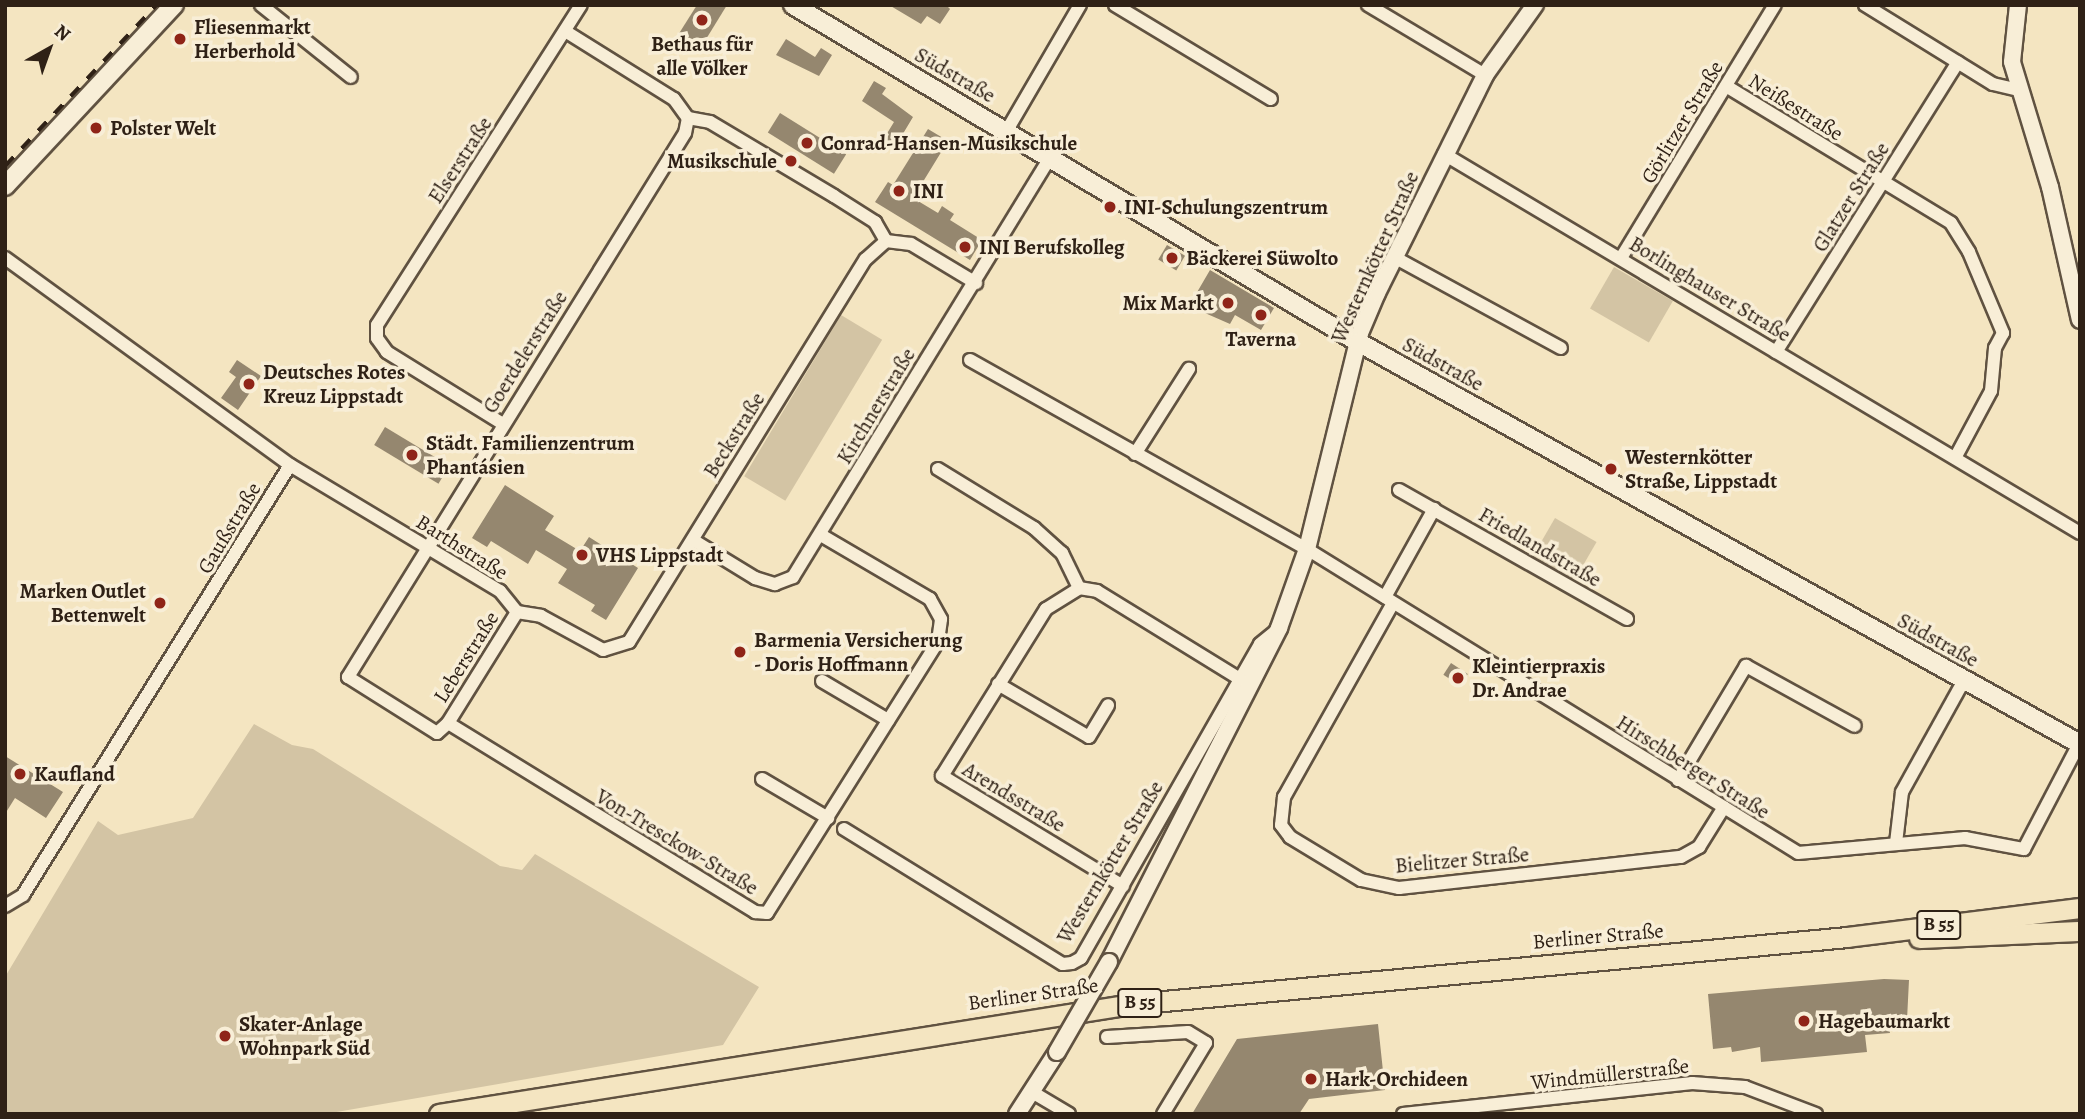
<!DOCTYPE html>
<meta charset="utf-8">
<style>
body{margin:0}
#map{position:relative;width:2085px;height:1119px;overflow:hidden;background:#f4e5c1;font-family:Alegreya,serif}
div>[style]{position:absolute}
[style*='--x']{left:calc(var(--x)*1px);top:calc(var(--y)*1px);width:calc(var(--w)*1px);rotate:calc(var(--a)*1deg)}
.green>*{inset:0;background:#d3c4a4;transform-origin:0 0}
.building>*{inset:0;background:#95876f;transform-origin:0 0}
.roads{filter:drop-shadow(2px 0 #605241) drop-shadow(-2px 0 #605241) drop-shadow(0 2px #605241) drop-shadow(0 -2px #605241)}
.minor>*{height:12px;margin:-6px;padding:0 6px;transform-origin:6px;border-radius:6px;background:#f8eed7}
.tertiary>*{height:16px;margin:-8px;padding:0 8px;transform-origin:8px;border-radius:8px;background:#f8eed7}
.secondary>*{height:18px;margin:-9px;padding:0 9px;transform-origin:9px;border-radius:9px;background:#f8eed7}
.primary>*{height:19px;margin:-9.5px;padding:0 9.5px;transform-origin:9.5px;border-radius:9.5px;background:#f4e5c1}
.rail>*{height:3.5px;margin-top:-1.75px;transform-origin:0;background:repeating-linear-gradient(90deg,#2f2116 0 12px,transparent 0 24px)}
.bridges{filter:drop-shadow(2px 0 #605241) drop-shadow(-2px 0 #605241) drop-shadow(0 2px #605241) drop-shadow(0 -2px #605241)}
.tertiary-bridge>*{height:16px;margin:-8px;padding:0 8px;transform-origin:8px;border-radius:8px;background:#f8eed7}
.dots>*{width:19px;height:19px;translate:-50% -50%;box-sizing:border-box;border:4px solid #f8eed7;border-radius:50%}
span{translate:-50% -50%;white-space:nowrap;text-align:center;line-height:1.15;-webkit-text-stroke:7px #f8eed7;paint-order:stroke}
.shield-label span{padding:2px 5px;background:#f8eed7;border:2px solid;border-radius:5px;-webkit-text-stroke-width:0}
.shield-label{font-size:19px;color:#2f2116;font-weight:700}
.poi-label{font-size:21px;color:#2f2116;font-weight:700}
.left{translate:0 -50%;text-align:left}
.right{translate:-100% -50%;text-align:right}
.street-label{font-size:21px;color:#2f2116}
.frame{position:absolute;inset:0;border:7px solid #2f2116;pointer-events:none}
.north{position:absolute;left:14px;top:14px;width:70px;height:70px;-webkit-text-stroke:5px #f8eed7;paint-order:stroke;rotate:40deg;font-size:19px;font-weight:700;line-height:28px;text-align:center;color:#2f2116}
.north::after{content:'';display:block;margin:auto;width:24px;height:32px;background:#2f2116;clip-path:polygon(50% 0,100% 100%,50% 72%,0 100%)}
</style>
<div id="map">
<div class="green">
<i style="left:1614px;top:267px;width:68px;height:48px;rotate:30deg"></i>
<i style="left:841px;top:315px;width:48px;height:188px;rotate:31deg"></i>
<i style="left:1555px;top:518px;width:48px;height:46px;rotate:30deg"></i>
<i style="clip-path:polygon(254px 724px,292px 745px,313px 749px,500px 866px,522px 870px,535px 854px,759px 987px,723px 1045px,325px 1114px,5px 1114px,5px 977px,98px 821px,118px 835px,193px 818px)"></i>
</div>
<div class="building">
<i style="clip-path:polygon(697px 5px,727px 5px,700px 49px,678px 35px)"></i>
<i style="clip-path:polygon(889px 5px,946px 5px,950px 9px,940px 24px,927px 16px,921px 24px)"></i>
<i style="clip-path:polygon(786px 39px,815px 57px,821px 48px,832px 55px,819px 76px,776px 55px)"></i>
<i style="clip-path:polygon(874px 81px,886px 88px,882px 94px,913px 117px,895px 147px,883px 140px,894px 122px,862px 101px)"></i>
<i style="left:780px;top:113px;width:78px;height:23px;rotate:32deg"></i>
<i style="clip-path:polygon(928px 129px,948px 141px,913px 198px,938px 213px,942px 206px,954px 214px,950px 220px,982px 240px,970px 260px,875px 202px,888px 182px,893px 185px)"></i>
<i style="left:1167px;top:245px;width:21px;height:17px;rotate:31deg"></i>
<i style="clip-path:polygon(1210px 270px,1274px 308px,1261px 330px,1235px 315px,1230px 324px,1189px 306px)"></i>
<i style="clip-path:polygon(237px 360px,261px 376px,238px 410px,221px 398px,236px 377px,229px 372px)"></i>
<i style="left:385px;top:427px;width:75px;height:21px;rotate:31deg"></i>
<i style="clip-path:polygon(505px 485px,554px 516px,545px 530px,580px 551px,589px 537px,638px 568px,606px 620px,591px 611px,595px 605px,558px 583px,567px 569px,536px 550px,528px 564px,491px 541px,487px 547px,472px 538px)"></i>
<i style="left:1451px;top:663px;width:20px;height:14px;rotate:33deg"></i>
<i style="clip-path:polygon(5px 756px,63px 792px,46px 818px,15px 798px,5px 814px)"></i>
<i style="clip-path:polygon(1884px 979px,1909px 980px,1907px 1020px,1888px 1022px,1890px 1033px,1865px 1035px,1867px 1052px,1761px 1062px,1760px 1047px,1732px 1052px,1731px 1047px,1713px 1049px,1708px 994px)"></i>
<i style="clip-path:polygon(1378px 1024px,1385px 1090px,1309px 1099px,1299px 1114px,1192px 1114px,1237px 1039px)"></i>
</div>
<div class="roads">
<div class="minor">
<i style="--x:261;--y:5;--w:115;--a:38.7"></i>
<i style="--x:1115;--y:5;--w:182;--a:31.1"></i>
<i style="--x:1368;--y:5;--w:136;--a:30.9"></i>
<i style="--x:1865;--y:5;--w:150;--a:31.7"></i>
<i style="--x:1993;--y:84;--w:27;--a:13"></i>
<i style="--x:565;--y:31;--w:128;--a:32"></i>
<i style="--x:674;--y:99;--w:24;--a:54"></i>
<i style="--x:1726;--y:86;--w:263;--a:31.3"></i>
<i style="--x:1951;--y:223;--w:34;--a:58"></i>
<i style="--x:1969;--y:252;--w:88;--a:67.2"></i>
<i style="--x:2003;--y:333;--w:17;--a:118"></i>
<i style="--x:1995;--y:348;--w:43;--a:95.3"></i>
<i style="--x:1991;--y:391;--w:76;--a:118.2"></i>
<i style="--x:688;--y:118;--w:15;--a:101"></i>
<i style="--x:685;--y:133;--w:640;--a:121.78"></i>
<i style="--x:348;--y:677;--w:105;--a:32.2"></i>
<i style="--x:437;--y:733;--w:15;--a:-42"></i>
<i style="--x:448;--y:723;--w:361;--a:31.6"></i>
<i style="--x:755;--y:912;--w:12;--a:5"></i>
<i style="--x:767;--y:913;--w:321;--a:-57.8"></i>
<i style="--x:938;--y:641;--w:22;--a:-82"></i>
<i style="--x:941;--y:619;--w:23;--a:-119"></i>
<i style="--x:930;--y:599;--w:126;--a:-149.6"></i>
<i style="--x:688;--y:118;--w:22;--a:10"></i>
<i style="--x:710;--y:122;--w:144;--a:30.8"></i>
<i style="--x:834;--y:196;--w:49;--a:32.4"></i>
<i style="--x:875;--y:222;--w:22;--a:60"></i>
<i style="--x:886;--y:241;--w:25;--a:7"></i>
<i style="--x:911;--y:244;--w:76;--a:31"></i>
<i style="--x:1006;--y:132;--w:147;--a:-59.8"></i>
<i style="--x:1444;--y:154;--w:740;--a:30.79"></i>
<i style="--x:1394;--y:257;--w:190;--a:28.6"></i>
<i style="--x:5;--y:258;--w:352;--a:36"></i>
<i style="--x:290;--y:465;--w:245;--a:31"></i>
<i style="--x:500;--y:591;--w:27;--a:51"></i>
<i style="--x:517;--y:612;--w:24;--a:9"></i>
<i style="--x:541;--y:616;--w:71;--a:28.7"></i>
<i style="--x:603;--y:650;--w:27;--a:-17"></i>
<i style="--x:629;--y:642;--w:450;--a:-58.3"></i>
<i style="--x:866;--y:259;--w:27;--a:-42"></i>
<i style="--x:1621;--y:258;--w:296;--a:-58.7"></i>
<i style="--x:1776;--y:352;--w:342;--a:-57.9"></i>
<i style="--x:970;--y:360;--w:386;--a:29.3"></i>
<i style="--x:1307;--y:549;--w:577;--a:31.76"></i>
<i style="--x:1798;--y:853;--w:168;--a:-5.1"></i>
<i style="--x:1965;--y:838;--w:60;--a:10.6"></i>
<i style="--x:2024;--y:849;--w:119;--a:-62.4"></i>
<i style="--x:503;--y:424;--w:137;--a:-148.2"></i>
<i style="--x:387;--y:352;--w:17;--a:-126"></i>
<i style="--x:377;--y:338;--w:13;--a:-90"></i>
<i style="--x:377;--y:325;--w:379;--a:-57.5"></i>
<i style="--x:1135;--y:454;--w:101;--a:-57.6"></i>
<i style="--x:938;--y:469;--w:113;--a:31.6"></i>
<i style="--x:1034;--y:528;--w:38;--a:42"></i>
<i style="--x:1062;--y:553;--w:39;--a:64"></i>
<i style="--x:1399;--y:490;--w:262;--a:29.5"></i>
<i style="--x:693;--y:540;--w:73;--a:31.5"></i>
<i style="--x:755;--y:578;--w:21;--a:17"></i>
<i style="--x:775;--y:584;--w:19;--a:-21"></i>
<i style="--x:793;--y:577;--w:492;--a:-58.5"></i>
<i style="--x:1385;--y:597;--w:101;--a:-60.9"></i>
<i style="--x:1393;--y:603;--w:223;--a:119.3"></i>
<i style="--x:1284;--y:797;--w:28;--a:96"></i>
<i style="--x:1281;--y:825;--w:15;--a:53"></i>
<i style="--x:1290;--y:837;--w:83;--a:31.2"></i>
<i style="--x:1361;--y:880;--w:39;--a:12"></i>
<i style="--x:1399;--y:888;--w:284;--a:-6.3"></i>
<i style="--x:1681;--y:857;--w:21;--a:-29"></i>
<i style="--x:1699;--y:847;--w:47;--a:-58"></i>
<i style="--x:822;--y:681;--w:77;--a:30.6"></i>
<i style="--x:998;--y:684;--w:105;--a:30.2"></i>
<i style="--x:1089;--y:737;--w:37;--a:-59"></i>
<i style="--x:448;--y:723;--w:131;--a:-58.1"></i>
<i style="--x:762;--y:779;--w:77;--a:30.6"></i>
<i style="--x:1678;--y:780;--w:133;--a:-59.2"></i>
<i style="--x:1746;--y:666;--w:124;--a:28.8"></i>
<i style="--x:844;--y:829;--w:257;--a:31.7"></i>
<i style="--x:1063;--y:964;--w:9;--a:-6"></i>
<i style="--x:1072;--y:963;--w:10;--a:-29"></i>
<i style="--x:1081;--y:958;--w:361;--a:-60.3"></i>
<i style="--x:1260;--y:644;--w:21;--a:-39"></i>
<i style="--x:1896;--y:843;--w:51;--a:-83.3"></i>
<i style="--x:1902;--y:792;--w:128;--a:-61"></i>
<i style="--x:1123;--y:886;--w:212;--a:-148.7"></i>
<i style="--x:942;--y:776;--w:197;--a:-58.1"></i>
<i style="--x:1046;--y:609;--w:39;--a:-32"></i>
<i style="--x:1079;--y:588;--w:18;--a:9"></i>
<i style="--x:1097;--y:591;--w:168;--a:31.6"></i>
<i style="--x:5;--y:906;--w:21;--a:-31"></i>
<i style="--x:23;--y:895;--w:506;--a:-58.16"></i>
<i style="--x:1107;--y:1037;--w:81;--a:-3.5"></i>
<i style="--x:1188;--y:1032;--w:21;--a:31"></i>
<i style="--x:1206;--y:1043;--w:83;--a:121.2"></i>
<i style="--x:1032;--y:1092;--w:43;--a:30.7"></i>
<i style="--x:1403;--y:1114;--w:291;--a:-6.1"></i>
<i style="--x:1692;--y:1083;--w:53;--a:4.3"></i>
<i style="--x:1745;--y:1087;--w:76;--a:20.8"></i>
</div>
<div class="tertiary">
<i style="--x:2018;--y:5;--w:57;--a:96"></i>
<i style="--x:2012;--y:62;--w:131;--a:73.1"></i>
<i style="--x:2050;--y:187;--w:136;--a:77.3"></i>
<i style="--x:1109;--y:962;--w:375;--a:-63"></i>
<i style="--x:1279;--y:628;--w:84;--a:-70.5"></i>
<i style="--x:1307;--y:549;--w:222;--a:-76.2"></i>
<i style="--x:1360;--y:333;--w:43;--a:-67"></i>
<i style="--x:1377;--y:293;--w:243;--a:-63.6"></i>
<i style="--x:1485;--y:75;--w:86;--a:-54.5"></i>
<i style="--x:1017;--y:1114;--w:74;--a:-57.2"></i>
</div>
<div class="secondary">
<i style="--x:793;--y:5;--w:658;--a:30.81"></i>
<i style="--x:1358;--y:342;--w:826;--a:29.11"></i>
<i style="--x:5;--y:186;--w:248;--a:-47"></i>
</div>
<div class="primary">
<i style="--x:1919;--y:938;--w:161;--a:-2.5"></i>
<i style="--x:439;--y:1114;--w:702;--a:-9.02"></i>
<i style="--x:1132;--y:1004;--w:718;--a:-5.35"></i>
<i style="--x:1847;--y:937;--w:235;--a:-7.1"></i>
</div>
</div>
<div class="rail">
<i style="--x:5;--y:166;--w:221;--a:-46.8"></i>
</div>
<div class="bridges">
<div class="tertiary-bridge">
<i style="--x:1057;--y:1052;--w:104;--a:-60"></i>
</div>
</div>
<div class="dots">
<i style="left:702px;top:20px;background:#8f2418"></i>
<i style="left:180px;top:39px;background:#8f2418"></i>
<i style="left:96px;top:128px;background:#8f2418"></i>
<i style="left:807px;top:143px;background:#8f2418"></i>
<i style="left:791px;top:161px;background:#8f2418"></i>
<i style="left:899px;top:191px;background:#8f2418"></i>
<i style="left:1110px;top:207px;background:#8f2418"></i>
<i style="left:965px;top:247px;background:#8f2418"></i>
<i style="left:1172px;top:258px;background:#8f2418"></i>
<i style="left:1228px;top:303px;background:#8f2418"></i>
<i style="left:1261px;top:315px;background:#8f2418"></i>
<i style="left:249px;top:384px;background:#8f2418"></i>
<i style="left:412px;top:455px;background:#8f2418"></i>
<i style="left:1611px;top:469px;background:#8f2418"></i>
<i style="left:582px;top:555px;background:#8f2418"></i>
<i style="left:160px;top:603px;background:#8f2418"></i>
<i style="left:740px;top:652px;background:#8f2418"></i>
<i style="left:1458px;top:678px;background:#8f2418"></i>
<i style="left:20px;top:774px;background:#8f2418"></i>
<i style="left:1804px;top:1021px;background:#8f2418"></i>
<i style="left:225px;top:1036px;background:#8f2418"></i>
<i style="left:1311px;top:1079px;background:#8f2418"></i>
</div>
<div class="shield-label">
<span style="left:1939px;top:925px">B 55</span>
<span style="left:1140px;top:1003px">B 55</span>
</div>
<div class="poi-label">
<span class="left" style="left:194px;top:39px">Fliesenmarkt<br>Herberhold</span>
<span style="left:702px;top:56px">Bethaus für<br>alle Völker</span>
<span class="left" style="left:110px;top:128px">Polster Welt</span>
<span class="left" style="left:821px;top:143px">Conrad-Hansen-Musikschule</span>
<span class="right" style="left:777px;top:161px">Musikschule</span>
<span class="left" style="left:913px;top:191px">INI</span>
<span class="left" style="left:1124px;top:207px">INI-Schulungszentrum</span>
<span class="left" style="left:979px;top:247px">INI Berufskolleg</span>
<span class="left" style="left:1186px;top:258px">Bäckerei Süwolto</span>
<span class="right" style="left:1214px;top:303px">Mix Markt</span>
<span style="left:1261px;top:339px">Taverna</span>
<span class="left" style="left:263px;top:384px">Deutsches Rotes<br>Kreuz Lippstadt</span>
<span class="left" style="left:426px;top:455px">Städt. Familienzentrum<br>Phantásien</span>
<span class="left" style="left:1625px;top:469px">Westernkötter<br>Straße, Lippstadt</span>
<span class="left" style="left:596px;top:555px">VHS Lippstadt</span>
<span class="right" style="left:146px;top:603px">Marken Outlet<br>Bettenwelt</span>
<span class="left" style="left:754px;top:652px">Barmenia Versicherung<br>- Doris Hoffmann</span>
<span class="left" style="left:1472px;top:678px">Kleintierpraxis<br>Dr. Andrae</span>
<span class="left" style="left:34px;top:774px">Kaufland</span>
<span class="left" style="left:1818px;top:1021px">Hagebaumarkt</span>
<span class="left" style="left:239px;top:1036px">Skater-Anlage<br>Wohnpark Süd</span>
<span class="left" style="left:1325px;top:1079px">Hark-Orchideen</span>
</div>
<div class="street-label">
<span style="left:955px;top:75px;rotate:30deg">Südstraße</span>
<span style="left:1796px;top:107px;rotate:32deg">Neißestraße</span>
<span style="left:1682px;top:122px;rotate:-59deg">Görlitzer Straße</span>
<span style="left:460px;top:160px;rotate:-57deg">Elserstraße</span>
<span style="left:1851px;top:197px;rotate:-58deg">Glatzer Straße</span>
<span style="left:1375px;top:257px;rotate:-66deg">Westernkötter Straße</span>
<span style="left:1710px;top:289px;rotate:31deg">Borlinghauser Straße</span>
<span style="left:525px;top:352px;rotate:-58deg">Goerdelerstraße</span>
<span style="left:1443px;top:364px;rotate:29deg">Südstraße</span>
<span style="left:876px;top:406px;rotate:-59deg">Kirchnerstraße</span>
<span style="left:734px;top:435px;rotate:-58deg">Beckstraße</span>
<span style="left:229px;top:528px;rotate:-59deg">Gaußstraße</span>
<span style="left:462px;top:547px;rotate:32deg">Barthstraße</span>
<span style="left:1540px;top:547px;rotate:30deg">Friedlandstraße</span>
<span style="left:1938px;top:640px;rotate:29deg">Südstraße</span>
<span style="left:466px;top:657px;rotate:-58deg">Leberstraße</span>
<span style="left:1693px;top:767px;rotate:32deg">Hirschberger Straße</span>
<span style="left:1014px;top:797px;rotate:31deg">Arendsstraße</span>
<span style="left:677px;top:842px;rotate:31deg">Von-Tresckow-Straße</span>
<span style="left:1462px;top:860px;rotate:-5deg">Bielitzer Straße</span>
<span style="left:1110px;top:862px;rotate:-59deg">Westernkötter Straße</span>
<span style="left:1598px;top:936px;rotate:-5deg">Berliner Straße</span>
<span style="left:1033px;top:994px;rotate:-8deg">Berliner Straße</span>
<span style="left:1610px;top:1074px;rotate:-6deg">Windmüllerstraße</span>
</div>
<div class="frame"></div>
<div class="north">N</div>
</div>
